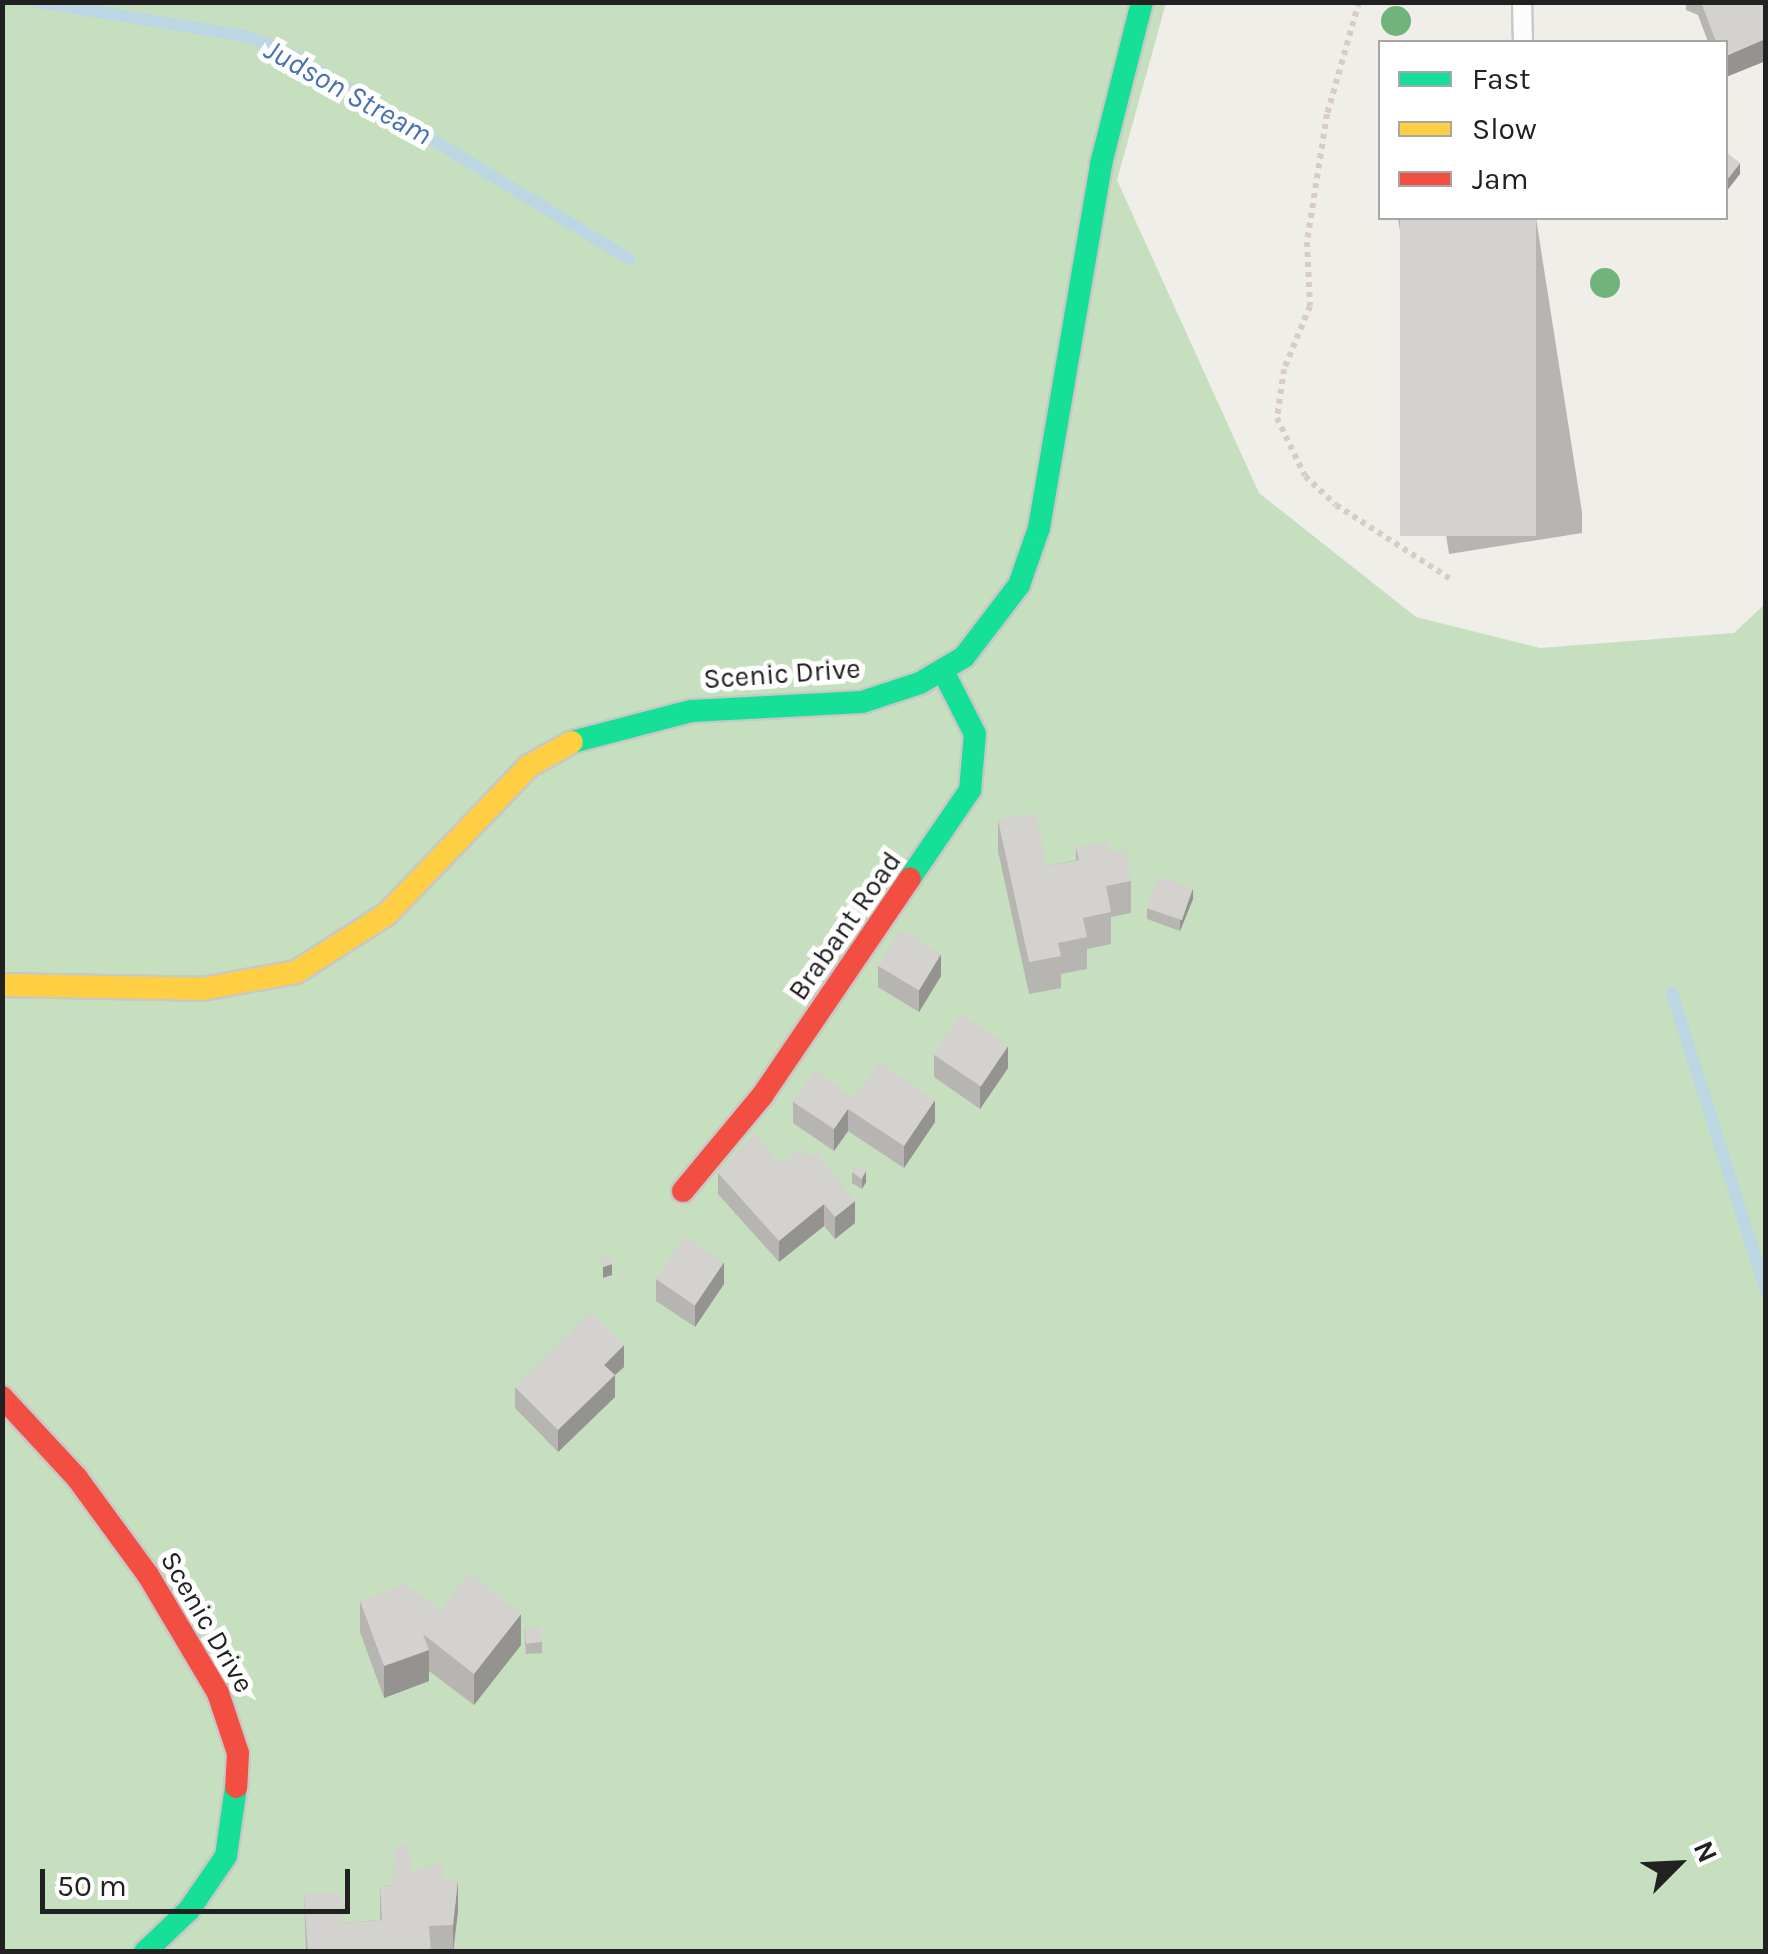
<!DOCTYPE html>
<style>
body{margin:0}
#map{position:relative;width:1768px;height:1954px;overflow:hidden;background:#efeee9;font-family:Karla,sans-serif}
div>[style]{position:absolute}
[style*='--x']{left:calc(var(--x)*1px);top:calc(var(--y)*1px);width:calc(var(--w)*1px);rotate:calc(var(--a)*1deg)}
.forest>*{inset:0;background:#c6dfbe}
.stream>*{height:12px;margin:-6px;padding:0 6px;transform-origin:6px;border-radius:6px;background:#bdd6e3}
.path>*{height:6px;margin-top:-3px;transform-origin:0;background:repeating-linear-gradient(90deg,#d8ccc8 0 5px,transparent 0 10px)}
.roads{filter:drop-shadow(2px 0 #c8c8c5) drop-shadow(-2px 0 #c8c8c5) drop-shadow(0 2px #c8c8c5) drop-shadow(0 -2px #c8c8c5)}
.lane>*{height:18px;margin:-9px;padding:0 9px;transform-origin:9px;border-radius:9px;background:#fdfcfc}
.fast>*{height:22px;margin:-11px;padding:0 11px;transform-origin:11px;border-radius:11px;background:#16e098}
.slow>*{height:22px;margin:-11px;padding:0 11px;transform-origin:11px;border-radius:11px;background:#ffcf43}
.jam>*{height:22px;margin:-11px;padding:0 11px;transform-origin:11px;border-radius:11px;background:#f24e42}
.trees>*{width:30px;height:30px;margin:-15px;border-radius:50%;background:#70b47c}
.wall>*{inset:0;background:#b6b5b1}
.shaded-wall>*{inset:0;background:#949390}
.building>*{inset:0;background:#d4d2ce;transform-origin:0 0}
span{translate:-50% -50%;white-space:nowrap;text-align:center;line-height:1.15;-webkit-text-stroke:10px #fff;paint-order:stroke}
.street-label{font-size:28px;color:#212121}
.water-label{font-size:30px;color:#4970b4;font-style:italic}
.frame{position:absolute;inset:0;border:5px solid #212121;pointer-events:none}
.legend{position:absolute;left:1378px;top:40px;width:350px;height:180px;box-sizing:border-box;background:#fff;border:2px solid #a6a6a6;margin:0;padding:12px 18px;list-style:none;font-size:30px;color:#212121}
.legend li{display:flex;align-items:center;gap:20px;height:50px}
.legend b{width:50px;border:2px solid #a6a6a6}
.north{position:absolute;left:1628px;top:1814px;width:100px;height:100px;-webkit-text-stroke:8px #fff;paint-order:stroke;rotate:66deg;font-size:28px;font-weight:700;line-height:40px;text-align:center;color:#212121}
.north::after{content:'';display:block;margin:auto;width:35px;height:45px;background:#212121;clip-path:polygon(50% 0,100% 100%,50% 72%,0 100%)}
.scale{position:absolute;left:40px;top:1869px;width:310px;height:45px;box-sizing:border-box;border:5px solid #212121;border-top:0;padding-left:12px;font-size:30px;line-height:35px;white-space:nowrap;color:#212121;-webkit-text-stroke:8px #fff;paint-order:stroke}
</style>
<div id="map">
<div class="forest">
<i style="clip-path:polygon(3px 3px,1166px 3px,1117px 180px,1259px 493px,1416px 617px,1540px 648px,1734px 633px,1765px 604px,1765px 1951px,3px 1952px)"></i>
</div>
<div class="stream">
<i style="--x:38;--y:2;--w:210;--a:9.3"></i>
<i style="--x:245;--y:36;--w:44;--a:20.1"></i>
<i style="--x:286;--y:51;--w:401;--a:31.2"></i>
<i style="--x:1672;--y:993;--w:312;--a:72.5"></i>
</div>
<div class="path">
<i style="--x:1359;--y:2;--w:116;--a:105.9"></i>
<i style="--x:1327;--y:114;--w:130;--a:98.9"></i>
<i style="--x:1307;--y:242;--w:64;--a:87.3"></i>
<i style="--x:1310;--y:306;--w:68;--a:112.4"></i>
<i style="--x:1284;--y:369;--w:49;--a:98.1"></i>
<i style="--x:1277;--y:418;--w:64;--a:64.2"></i>
<i style="--x:1305;--y:476;--w:42;--a:43.1"></i>
<i style="--x:1336;--y:505;--w:135;--a:32.9"></i>
</div>
<div class="roads">
<div class="lane">
<i style="--x:1522;--y:2;--w:40;--a:88.6"></i>
</div>
<div class="fast">
<i style="--x:572;--y:742;--w:123;--a:-14.6"></i>
<i style="--x:691;--y:711;--w:171;--a:-3"></i>
<i style="--x:862;--y:702;--w:61;--a:-18.1"></i>
<i style="--x:920;--y:683;--w:51;--a:-30.6"></i>
<i style="--x:964;--y:657;--w:91;--a:-52.6"></i>
<i style="--x:1019;--y:585;--w:60;--a:-70.7"></i>
<i style="--x:1039;--y:528;--w:369;--a:-80.3"></i>
<i style="--x:1101;--y:164;--w:167;--a:-75.8"></i>
<i style="--x:910;--y:878;--w:107;--a:-55.7"></i>
<i style="--x:970;--y:790;--w:56;--a:-84.9"></i>
<i style="--x:975;--y:734;--w:71;--a:-116.9"></i>
<i style="--x:145;--y:1952;--w:61;--a:-43.7"></i>
<i style="--x:189;--y:1910;--w:65;--a:-55.6"></i>
<i style="--x:226;--y:1856;--w:70;--a:-81.8"></i>
</div>
<div class="slow">
<i style="--x:2;--y:985;--w:200;--a:1.1"></i>
<i style="--x:202;--y:989;--w:96;--a:-10.3"></i>
<i style="--x:296;--y:972;--w:108;--a:-32.5"></i>
<i style="--x:387;--y:914;--w:205;--a:-46.2"></i>
<i style="--x:529;--y:766;--w:49;--a:-29.2"></i>
</div>
<div class="jam">
<i style="--x:683;--y:1191;--w:124;--a:-50.3"></i>
<i style="--x:762;--y:1096;--w:263;--a:-55.8"></i>
<i style="--x:2;--y:1397;--w:110;--a:47.2"></i>
<i style="--x:77;--y:1478;--w:120;--a:53.8"></i>
<i style="--x:148;--y:1575;--w:137;--a:59.3"></i>
<i style="--x:218;--y:1693;--w:63;--a:71.6"></i>
<i style="--x:238;--y:1753;--w:34;--a:93"></i>
</div>
</div>
<div class="trees">
<i style="left:1396px;top:21px"></i>
<i style="left:1605px;top:283px"></i>
</div>
<div class="wall">
<i style="clip-path:polygon(1686px 2px,1766px 2px,1766px 63px,1763px 62px,1726px 77px,1726px 42px,1708px 42px,1698px 15px,1686px 10px)"></i>
<i style="clip-path:polygon(1398px 218px,1536px 218px,1582px 512px,1582px 533px,1449px 554px)"></i>
<i style="clip-path:polygon(998px 820px,1047px 866px,1076px 860px,1076px 847px,1110px 853px,1131px 881px,1131px 913px,1111px 917px,1111px 944px,1087px 949px,1087px 969px,1061px 974px,1061px 988px,1029px 994px,998px 851px)"></i>
<i style="clip-path:polygon(1193px 899px,1180px 931px,1147px 919px,1147px 908px)"></i>
<i style="clip-path:polygon(878px 966px,941px 976px,919px 1012px,878px 987px)"></i>
<i style="clip-path:polygon(934px 1055px,1008px 1068px,980px 1109px,934px 1077px)"></i>
<i style="clip-path:polygon(854px 1098px,935px 1122px,904px 1168px,848px 1131px,834px 1151px,793px 1123px,793px 1102px)"></i>
<i style="clip-path:polygon(780px 1164px,855px 1223px,835px 1239px,824px 1226px,779px 1262px,718px 1194px,718px 1173px)"></i>
<i style="clip-path:polygon(852px 1172px,866px 1182px,862px 1189px,852px 1183px)"></i>
<i style="clip-path:polygon(656px 1279px,724px 1284px,695px 1327px,656px 1301px)"></i>
<i style="clip-path:polygon(624px 1367px,615px 1375px,615px 1397px,558px 1452px,515px 1408px,515px 1387px)"></i>
<i style="clip-path:polygon(360px 1601px,440px 1610px,521px 1645px,474px 1705px,429px 1671px,429px 1681px,384px 1698px,360px 1632px)"></i>
<i style="clip-path:polygon(524px 1628px,542px 1642px,542px 1653px,526px 1654px)"></i>
<i style="clip-path:polygon(411px 1871px,443px 1880px,458px 1911px,453px 1952px,306px 1952px,304px 1894px,342px 1923px,380px 1920px,380px 1886px,393px 1885px)"></i>
</div>
<div class="shaded-wall">
<i style="clip-path:polygon(1763px 40px,1763px 62px,1726px 77px,1726px 56px)"></i>
<i style="clip-path:polygon(1740px 163px,1740px 174px,1726px 192px,1726px 181px)"></i>
<i style="clip-path:polygon(1193px 888px,1193px 899px,1180px 931px,1180px 920px)"></i>
<i style="clip-path:polygon(941px 954px,941px 976px,919px 1012px,919px 990px)"></i>
<i style="clip-path:polygon(1008px 1046px,1008px 1068px,980px 1109px,980px 1087px)"></i>
<i style="clip-path:polygon(935px 1100px,935px 1122px,904px 1168px,904px 1146px)"></i>
<i style="clip-path:polygon(848px 1109px,848px 1131px,834px 1151px,834px 1129px)"></i>
<i style="clip-path:polygon(866px 1171px,866px 1182px,862px 1189px,862px 1178px)"></i>
<i style="clip-path:polygon(855px 1201px,855px 1223px,835px 1239px,835px 1217px)"></i>
<i style="clip-path:polygon(824px 1204px,824px 1226px,779px 1262px,779px 1241px)"></i>
<i style="clip-path:polygon(724px 1262px,724px 1284px,695px 1327px,695px 1305px)"></i>
<i style="clip-path:polygon(612px 1264px,612px 1275px,603px 1278px,603px 1267px)"></i>
<i style="clip-path:polygon(624px 1345px,624px 1367px,615px 1375px,615px 1397px,558px 1452px,558px 1430px,604px 1365px)"></i>
<i style="clip-path:polygon(521px 1614px,521px 1645px,474px 1705px,474px 1674px)"></i>
<i style="clip-path:polygon(429px 1650px,429px 1681px,384px 1698px,384px 1666px)"></i>
<i style="clip-path:polygon(458px 1879px,458px 1911px,453px 1952px,453px 1925px)"></i>
</div>
<div class="building">
<i style="clip-path:polygon(1701px 2px,1765px 2px,1766px 41px,1763px 40px,1726px 56px,1726px 42px,1716px 42px)"></i>
<i style="clip-path:polygon(1726px 152px,1740px 163px,1726px 181px)"></i>
<i style="left:1400px;top:218px;width:136px;height:318px"></i>
<i style="clip-path:polygon(1036px 813px,1047px 866px,1079px 860px,1076px 847px,1107px 841px,1110px 853px,1125px 850px,1131px 881px,1106px 886px,1111px 912px,1083px 918px,1087px 937px,1058px 943px,1061px 956px,1029px 962px,998px 820px)"></i>
<i style="left:1158px;top:876px;width:37px;height:34px;rotate:19deg"></i>
<i style="left:900px;top:929px;width:48px;height:43px;rotate:31deg"></i>
<i style="left:961px;top:1014px;width:57px;height:49px;rotate:34deg"></i>
<i style="clip-path:polygon(879px 1062px,935px 1100px,904px 1146px,848px 1109px,834px 1129px,793px 1102px,815px 1070px,854px 1098px)"></i>
<i style="clip-path:polygon(755px 1133px,780px 1164px,801px 1147px,808px 1157px,817px 1153px,855px 1201px,835px 1217px,824px 1204px,779px 1241px,718px 1173px)"></i>
<i style="clip-path:polygon(857px 1164px,866px 1171px,862px 1178px,852px 1172px)"></i>
<i style="left:685px;top:1236px;width:47px;height:52px;rotate:34deg"></i>
<i style="clip-path:polygon(611px 1255px,612px 1264px,603px 1267px,601px 1257px)"></i>
<i style="clip-path:polygon(591px 1312px,624px 1345px,604px 1365px,615px 1375px,558px 1430px,515px 1387px)"></i>
<i style="clip-path:polygon(469px 1573px,521px 1614px,474px 1674px,423px 1634px,429px 1650px,384px 1666px,360px 1601px,405px 1584px,440px 1610px)"></i>
<i style="left:540px;top:1626px;width:16px;height:16px;rotate:83deg"></i>
<i style="clip-path:polygon(408px 1845px,411px 1871px,442px 1862px,443px 1880px,458px 1879px,453px 1925px,429px 1926px,431px 1952px,308px 1952px,304px 1894px,340px 1892px,342px 1923px,382px 1920px,380px 1886px,393px 1885px,395px 1846px)"></i>
</div>
<div class="street-label">
<span style="left:782px;top:674px;rotate:-4deg">Scenic Drive</span>
<span style="left:845px;top:926px;rotate:-55deg">Brabant Road</span>
<span style="left:207px;top:1622px;rotate:60deg">Scenic Drive</span>
</div>
<div class="water-label">
<span style="left:348px;top:92px;rotate:29deg">Judson Stream</span>
</div>
<div class="frame"></div>
<ul class="legend">
<li><b style="height:12px;background:#16e098"></b>Fast</li>
<li><b style="height:12px;background:#ffcf43"></b>Slow</li>
<li><b style="height:12px;background:#f24e42"></b>Jam</li>
</ul>
<div class="north">N</div>
<div class="scale">50 m</div>
</div>
